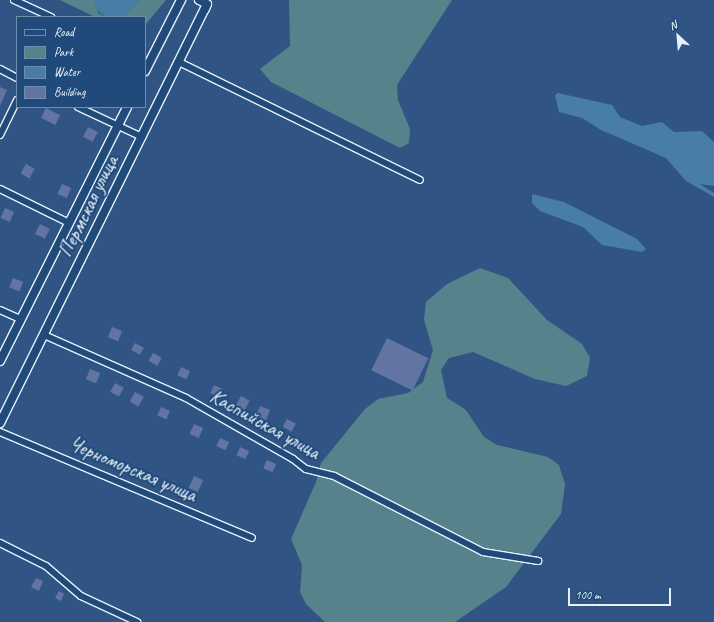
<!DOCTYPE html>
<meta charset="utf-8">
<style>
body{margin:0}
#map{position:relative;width:714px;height:622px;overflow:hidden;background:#305484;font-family:Caveat,sans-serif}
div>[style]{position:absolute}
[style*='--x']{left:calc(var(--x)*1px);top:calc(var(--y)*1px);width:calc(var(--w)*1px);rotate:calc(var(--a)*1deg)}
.green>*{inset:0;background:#56838b}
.water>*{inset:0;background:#487da5}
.building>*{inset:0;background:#6275a2;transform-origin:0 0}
.roads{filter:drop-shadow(1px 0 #e8f1f8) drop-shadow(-1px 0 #e8f1f8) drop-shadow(0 1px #e8f1f8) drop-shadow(0 -1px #e8f1f8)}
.minor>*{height:6px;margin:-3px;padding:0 3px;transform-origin:3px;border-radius:3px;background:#1f4a7a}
.tertiary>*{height:8px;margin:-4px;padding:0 4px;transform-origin:4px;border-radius:4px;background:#1f4a7a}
span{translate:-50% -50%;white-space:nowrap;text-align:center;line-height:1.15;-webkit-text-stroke:4px #1f4a7a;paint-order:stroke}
.street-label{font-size:20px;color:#e8f1f8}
.legend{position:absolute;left:16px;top:16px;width:130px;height:92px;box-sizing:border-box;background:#1f4a7a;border:1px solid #6f8dac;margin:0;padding:5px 7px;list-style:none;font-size:12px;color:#e8f1f8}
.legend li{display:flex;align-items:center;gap:8px;height:20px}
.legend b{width:20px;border:1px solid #6f8dac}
.north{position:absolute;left:658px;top:16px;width:40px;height:40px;-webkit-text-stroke:3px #1f4a7a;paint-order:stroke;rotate:334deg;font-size:11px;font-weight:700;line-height:16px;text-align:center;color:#e8f1f8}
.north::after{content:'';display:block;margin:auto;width:14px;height:18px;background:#e8f1f8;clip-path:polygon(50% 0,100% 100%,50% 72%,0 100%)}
.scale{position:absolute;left:568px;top:588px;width:103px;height:18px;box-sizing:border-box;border:2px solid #e8f1f8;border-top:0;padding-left:5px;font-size:12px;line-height:14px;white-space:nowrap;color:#e8f1f8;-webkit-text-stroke:3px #1f4a7a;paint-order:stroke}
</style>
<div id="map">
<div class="green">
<i style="clip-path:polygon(60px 0,95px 0,98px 13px,106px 17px,95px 17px)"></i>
<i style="clip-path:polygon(139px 0,166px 0,145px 25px,145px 17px,123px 17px)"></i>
<i style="clip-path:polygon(289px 0,452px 0,397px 85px,398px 100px,410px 129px,409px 143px,400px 148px,271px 82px,260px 69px,290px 46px)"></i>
<i style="clip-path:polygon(480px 268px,508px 278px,547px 320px,582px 344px,590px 358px,587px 376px,566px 386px,535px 379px,473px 352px,449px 358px,441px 370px,447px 398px,466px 410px,484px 437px,497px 445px,548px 457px,559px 465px,565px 484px,561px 514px,506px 587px,455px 622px,325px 622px,306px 604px,300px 592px,302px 565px,291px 539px,316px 482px,321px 463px,365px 409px,378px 399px,408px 393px,423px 382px,433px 350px,424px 320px,426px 302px,447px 284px)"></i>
</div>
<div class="water">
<i style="clip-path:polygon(95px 0,139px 0,123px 17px,106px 17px,95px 9px)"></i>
<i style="clip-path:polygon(558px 93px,612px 105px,620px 117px,642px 126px,662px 122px,674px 132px,702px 131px,714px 142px,714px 186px,700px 184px,714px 193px,714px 197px,686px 181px,666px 158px,601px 130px,582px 118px,559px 112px,555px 95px)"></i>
<i style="clip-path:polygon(532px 194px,564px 202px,637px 239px,646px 249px,642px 252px,602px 245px,583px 227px,540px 211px,532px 203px)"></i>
</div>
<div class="building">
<i style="clip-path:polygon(0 87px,7px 90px,0 106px)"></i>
<i style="left:46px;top:108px;width:16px;height:11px;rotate:27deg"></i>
<i style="left:88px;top:127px;width:11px;height:11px;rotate:27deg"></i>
<i style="left:26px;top:164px;width:10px;height:11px;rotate:29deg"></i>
<i style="left:62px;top:184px;width:10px;height:11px;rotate:24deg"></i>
<i style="left:5px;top:208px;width:10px;height:11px;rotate:24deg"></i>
<i style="left:40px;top:224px;width:11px;height:11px;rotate:27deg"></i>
<i style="left:13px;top:278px;width:11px;height:10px;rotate:22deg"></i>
<i style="left:112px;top:327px;width:11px;height:11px;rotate:22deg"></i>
<i style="left:387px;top:338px;width:46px;height:36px;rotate:26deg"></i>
<i style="left:135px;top:343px;width:10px;height:8px;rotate:29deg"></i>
<i style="left:153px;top:353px;width:10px;height:9px;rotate:29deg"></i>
<i style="left:181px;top:367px;width:10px;height:9px;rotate:24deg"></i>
<i style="left:90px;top:369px;width:11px;height:11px;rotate:22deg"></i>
<i style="left:115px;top:383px;width:10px;height:10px;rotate:29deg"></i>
<i style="left:214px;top:385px;width:10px;height:9px;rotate:24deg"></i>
<i style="left:135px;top:392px;width:10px;height:11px;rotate:29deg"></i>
<i style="left:241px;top:396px;width:10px;height:11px;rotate:29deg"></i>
<i style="left:260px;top:406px;width:11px;height:11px;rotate:22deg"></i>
<i style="left:161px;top:407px;width:10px;height:9px;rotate:24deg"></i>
<i style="left:287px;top:419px;width:10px;height:9px;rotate:29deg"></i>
<i style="left:194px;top:424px;width:10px;height:11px;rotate:24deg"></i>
<i style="left:220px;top:438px;width:10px;height:9px;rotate:24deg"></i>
<i style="left:240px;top:447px;width:10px;height:9px;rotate:24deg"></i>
<i style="left:267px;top:460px;width:10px;height:9px;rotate:24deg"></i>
<i style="left:194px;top:476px;width:10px;height:13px;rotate:24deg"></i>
<i style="clip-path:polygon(36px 578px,43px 581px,39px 591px,31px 587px)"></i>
<i style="clip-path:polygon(59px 591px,64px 594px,61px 601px,55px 598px)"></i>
</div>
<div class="roads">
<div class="minor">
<i style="--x:14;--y:0;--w:41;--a:24.7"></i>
<i style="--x:179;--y:62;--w:268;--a:26.1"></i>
<i style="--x:0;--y:69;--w:19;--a:28"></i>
<i style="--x:78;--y:107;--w:71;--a:25.1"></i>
<i style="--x:0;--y:135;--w:39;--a:-64"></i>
<i style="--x:0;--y:189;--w:77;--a:26.2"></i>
<i style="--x:0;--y:310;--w:22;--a:24"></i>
<i style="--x:44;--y:335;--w:155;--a:23.9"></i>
<i style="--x:186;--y:398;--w:123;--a:29.7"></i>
<i style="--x:293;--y:459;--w:16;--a:38"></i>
<i style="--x:306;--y:469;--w:29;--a:14"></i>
<i style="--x:334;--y:476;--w:167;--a:27"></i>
<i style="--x:483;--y:552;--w:56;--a:9.3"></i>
<i style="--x:0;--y:432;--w:273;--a:22.8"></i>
<i style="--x:0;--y:543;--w:51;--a:26.6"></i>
<i style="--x:46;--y:566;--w:46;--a:40.6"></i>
<i style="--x:81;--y:596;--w:62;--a:24.9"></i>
</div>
<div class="tertiary">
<i style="--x:145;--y:71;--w:80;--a:-63.1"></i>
<i style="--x:0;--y:361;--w:284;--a:-63.4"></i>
<i style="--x:0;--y:423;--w:462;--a:-63.7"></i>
<i style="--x:205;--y:9;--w:5;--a:-68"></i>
<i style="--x:207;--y:4;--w:9;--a:-153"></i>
</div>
</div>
<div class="street-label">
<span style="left:88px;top:206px;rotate:-64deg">Пермская улица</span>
<span style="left:265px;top:424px;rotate:29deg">Каспийская улица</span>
<span style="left:133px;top:469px;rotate:23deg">Черноморская улица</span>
</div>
<ul class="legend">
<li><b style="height:5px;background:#1f4a7a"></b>Road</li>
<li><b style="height:11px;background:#56838b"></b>Park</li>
<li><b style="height:11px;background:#487da5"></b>Water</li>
<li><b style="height:11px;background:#6275a2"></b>Building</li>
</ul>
<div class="north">N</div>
<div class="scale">100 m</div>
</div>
